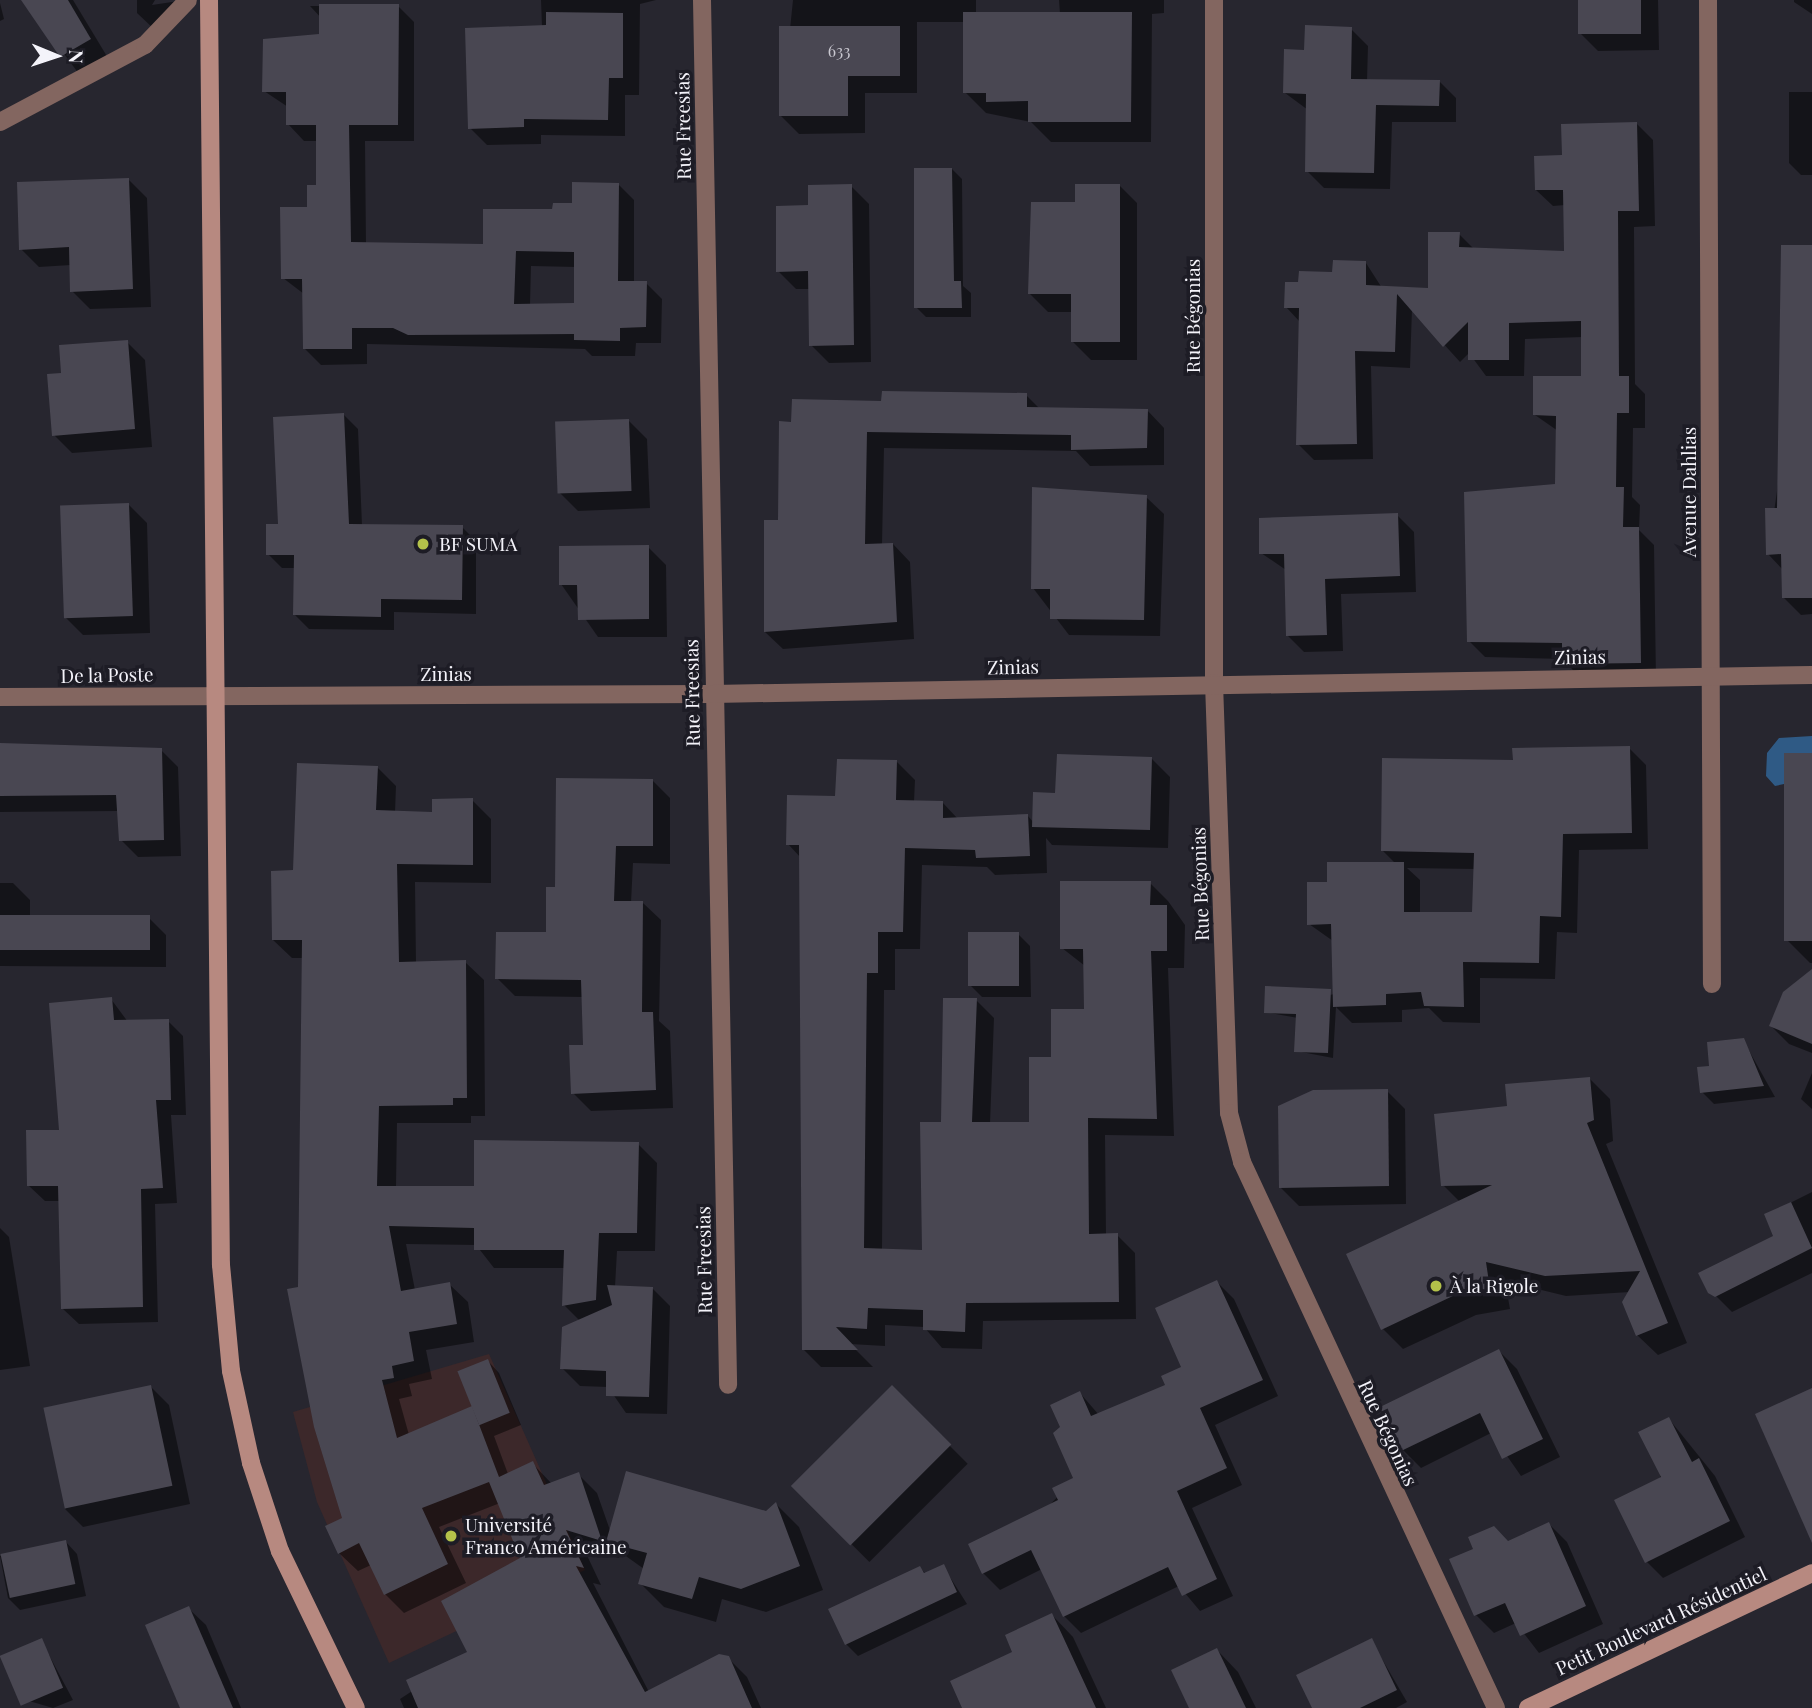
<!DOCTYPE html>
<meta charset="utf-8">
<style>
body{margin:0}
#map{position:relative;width:1812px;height:1708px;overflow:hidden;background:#27262f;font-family:"Playfair Display",serif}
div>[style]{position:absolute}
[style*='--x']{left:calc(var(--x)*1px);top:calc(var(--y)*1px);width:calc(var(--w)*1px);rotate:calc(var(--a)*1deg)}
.education>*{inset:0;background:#3c282a}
.water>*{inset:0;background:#2f5a85}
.shadow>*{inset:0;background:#0007;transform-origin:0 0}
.building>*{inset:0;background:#494752;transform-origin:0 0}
.street>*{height:18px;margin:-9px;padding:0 9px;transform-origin:9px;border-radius:9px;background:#836660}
.secondary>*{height:18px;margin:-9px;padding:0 9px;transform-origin:9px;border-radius:9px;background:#b78980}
.dots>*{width:19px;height:19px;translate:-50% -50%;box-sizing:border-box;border:4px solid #1d1c25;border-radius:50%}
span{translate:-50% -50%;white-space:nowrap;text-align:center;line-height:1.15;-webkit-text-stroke:7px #1d1c25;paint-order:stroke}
.number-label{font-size:16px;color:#c9c8d0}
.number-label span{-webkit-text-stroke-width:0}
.street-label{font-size:19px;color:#f4f3fa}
.poi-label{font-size:19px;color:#f4f3fa}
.left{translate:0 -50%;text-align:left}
.north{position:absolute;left:21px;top:21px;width:70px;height:70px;-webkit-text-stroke:5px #1d1c25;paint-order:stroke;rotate:92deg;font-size:19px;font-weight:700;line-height:28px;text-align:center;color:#f4f3fa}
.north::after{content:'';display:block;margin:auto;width:24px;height:32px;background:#f4f3fa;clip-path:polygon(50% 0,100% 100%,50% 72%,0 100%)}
</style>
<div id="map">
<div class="education">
<i style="clip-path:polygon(489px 1354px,585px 1570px,389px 1663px,317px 1502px,293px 1412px)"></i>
</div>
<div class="water">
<i style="clip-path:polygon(1812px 736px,1812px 753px,1784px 754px,1784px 784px,1775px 786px,1766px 776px,1767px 753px,1779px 738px)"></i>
</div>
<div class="shadow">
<i style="clip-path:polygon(24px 0,73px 0,108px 58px,79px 74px)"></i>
<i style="clip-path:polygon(137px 0,155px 0,152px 5px,185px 0,155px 30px,137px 13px)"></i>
<i style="clip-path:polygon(541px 0,656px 0,640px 4px,639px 95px,625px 95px,625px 136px,541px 135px,541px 144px,487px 145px,470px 128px,542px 27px)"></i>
<i style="clip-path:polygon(793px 0,976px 0,976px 14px,1060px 14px,1059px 0,1164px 0,1164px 13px,1152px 14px,1151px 142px,1051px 142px,1031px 122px,986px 113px,965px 92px,965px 22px,917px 22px,917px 93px,865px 93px,865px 133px,799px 134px,781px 116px)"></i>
<i style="clip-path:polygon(1579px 0,1658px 0,1659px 50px,1598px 51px,1580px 33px)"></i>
<i style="clip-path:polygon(1812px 0,1812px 14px,1794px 2px,1794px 0)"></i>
<i style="clip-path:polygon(0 3px,4px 19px,0 21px)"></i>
<i style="clip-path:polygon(evenodd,310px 6px,398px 6px,414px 22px,414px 141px,365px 141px,366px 244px,484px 246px,618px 184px,634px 200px,634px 283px,646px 283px,662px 299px,661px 343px,636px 343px,635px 356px,592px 356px,585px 349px,367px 344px,367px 364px,321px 365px,305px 349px,304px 294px,283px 278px,318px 187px,318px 141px,304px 141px,288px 124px,288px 107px,264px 91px,338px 36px,310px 6px,531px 266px,576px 267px,576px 305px,530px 305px,531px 266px)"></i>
<i style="clip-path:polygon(1351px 29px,1368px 46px,1367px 81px,1439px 81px,1456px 98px,1456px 122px,1392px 122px,1390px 189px,1324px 188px,1307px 171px,1308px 110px,1285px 93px,1306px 52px)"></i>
<i style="clip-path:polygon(1789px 92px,1812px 92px,1812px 175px,1801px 175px,1789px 163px)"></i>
<i style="clip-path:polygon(1637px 124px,1653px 140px,1655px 226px,1634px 227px,1635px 384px,1645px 394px,1645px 428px,1633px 428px,1632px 497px,1640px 505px,1639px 530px,1654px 545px,1656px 679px,1580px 679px,1564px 659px,1485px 657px,1469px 641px,1557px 485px,1558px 431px,1535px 415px,1583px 378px,1583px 337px,1525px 339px,1524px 376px,1486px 376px,1469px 353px,1460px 362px,1412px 309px,1410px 368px,1371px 366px,1373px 459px,1314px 460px,1298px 444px,1300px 322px,1286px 307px,1300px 284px,1366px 263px,1382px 288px,1429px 289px,1459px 234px,1474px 249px,1566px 253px,1565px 205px,1553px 206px,1536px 190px,1564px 157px)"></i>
<i style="clip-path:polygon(952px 169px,962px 179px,963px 286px,971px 293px,971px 317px,926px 317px,916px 307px)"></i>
<i style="clip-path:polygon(129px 180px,147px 198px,151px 307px,90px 309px,72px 291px,71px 265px,39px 267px,21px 249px)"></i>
<i style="clip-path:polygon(1119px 185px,1137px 203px,1137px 360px,1091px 360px,1073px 342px,1073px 312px,1048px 312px,1030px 294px,1077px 204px)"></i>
<i style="clip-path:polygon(851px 186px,869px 204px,871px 362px,829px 363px,811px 345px,810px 289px,796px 289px,778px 271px,810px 207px)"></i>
<i style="clip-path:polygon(1812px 246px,1812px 614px,1801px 615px,1784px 598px,1783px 570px,1768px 554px)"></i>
<i style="clip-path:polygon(127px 342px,145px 360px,152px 447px,72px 453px,54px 435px,63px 375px)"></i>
<i style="clip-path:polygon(1026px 395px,1040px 409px,1147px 410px,1164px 428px,1164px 465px,1090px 466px,1076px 451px,884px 448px,882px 545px,893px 544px,910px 562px,914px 639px,783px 649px,765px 632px,793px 423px)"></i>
<i style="clip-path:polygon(344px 415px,358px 429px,362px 525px,462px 527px,476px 541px,476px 614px,394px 612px,394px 630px,309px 629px,295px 615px,295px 568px,282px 568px,268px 554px)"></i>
<i style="clip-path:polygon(629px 421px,647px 439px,650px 508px,578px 511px,560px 493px)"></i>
<i style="clip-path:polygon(1146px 497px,1164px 514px,1160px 636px,1069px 635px,1033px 588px)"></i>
<i style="clip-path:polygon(129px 505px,147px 523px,150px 633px,83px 635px,65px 617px)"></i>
<i style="clip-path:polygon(1397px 515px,1414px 532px,1416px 592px,1341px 594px,1343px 651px,1304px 652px,1288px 636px,1286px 570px,1261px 553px)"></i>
<i style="clip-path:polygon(648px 547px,666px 565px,667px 637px,598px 637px,561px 584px)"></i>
<i style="clip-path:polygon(0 747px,161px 750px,178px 767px,181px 856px,138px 857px,121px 840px,119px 811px,0 812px)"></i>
<i style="clip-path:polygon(evenodd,1629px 748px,1646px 765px,1648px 849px,1579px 850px,1577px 933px,1557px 932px,1555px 979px,1480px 978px,1480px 1023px,1443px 1022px,1429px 1008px,1402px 1010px,1402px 1022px,1352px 1023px,1336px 1007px,1333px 1058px,1296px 1051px,1298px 1018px,1265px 1012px,1334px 994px,1333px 941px,1309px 924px,1329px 884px,1396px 864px,1383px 851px,1514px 762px,1629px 748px,1407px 868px,1475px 869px,1474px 913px,1420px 914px,1420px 880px,1407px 868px)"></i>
<i style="clip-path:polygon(1812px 755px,1812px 963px,1810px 963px,1788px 941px)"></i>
<i style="clip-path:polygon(1152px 759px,1170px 777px,1168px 848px,1052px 845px,1046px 838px,1047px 873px,995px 875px,987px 867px,922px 865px,920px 949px,895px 949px,895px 990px,884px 990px,882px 1250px,924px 1252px,943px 1124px,976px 1000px,994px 1018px,990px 1124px,1031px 1124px,1053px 1059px,1086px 1011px,1085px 966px,1062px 948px,1150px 883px,1168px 901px,1185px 925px,1184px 968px,1168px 968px,1174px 1136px,1105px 1135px,1106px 1235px,1117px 1235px,1135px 1253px,1136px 1319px,983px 1321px,982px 1349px,942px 1348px,924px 1327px,885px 1325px,885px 1346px,850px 1344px,873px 1367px,821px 1367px,803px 1349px,801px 858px,788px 844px,837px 798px,897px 762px,915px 780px,914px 802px,943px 803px,958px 819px,1028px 816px,1034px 823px,1057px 794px)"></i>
<i style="clip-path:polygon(377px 767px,396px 786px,395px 813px,434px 814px,472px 800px,491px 819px,491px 883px,415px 882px,416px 963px,465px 962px,484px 980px,485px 1116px,471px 1116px,471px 1123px,397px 1123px,396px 1187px,476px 1188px,638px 1144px,657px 1163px,655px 1251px,617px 1251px,615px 1287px,652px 1288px,670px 1306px,667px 1414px,626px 1413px,608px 1387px,580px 1386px,562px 1368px,580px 1321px,564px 1305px,565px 1268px,494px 1268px,476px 1245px,406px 1244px,415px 1290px,449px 1284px,468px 1302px,474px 1342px,426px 1350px,432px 1379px,409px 1384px,412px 1396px,399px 1399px,409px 1435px,471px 1408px,488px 1361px,499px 1373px,521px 1425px,494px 1436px,508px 1474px,532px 1463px,552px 1484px,578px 1474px,597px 1493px,611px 1533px,767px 1513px,776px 1504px,799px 1527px,823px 1590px,766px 1612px,722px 1599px,716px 1622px,664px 1607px,640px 1583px,644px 1569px,616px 1549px,619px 1558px,583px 1547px,601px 1585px,593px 1583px,649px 1692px,728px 1658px,747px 1677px,761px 1708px,404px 1708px,400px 1699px,470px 1653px,523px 1559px,500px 1503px,439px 1527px,466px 1583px,404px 1613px,385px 1594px,371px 1565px,358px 1571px,339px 1553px,344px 1519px,300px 1288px,303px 958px,292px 958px,273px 940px,295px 872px)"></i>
<i style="clip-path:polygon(652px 780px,670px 798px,670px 864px,633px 863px,631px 903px,643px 903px,661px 920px,659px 1021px,670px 1031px,673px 1108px,591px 1111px,573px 1093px,585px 1047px,583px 997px,515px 996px,497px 978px,547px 934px,557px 889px)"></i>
<i style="clip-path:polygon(0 883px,13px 883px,30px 900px,30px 917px,149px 918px,166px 935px,166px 967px,0 966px)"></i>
<i style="clip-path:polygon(1018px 934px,1030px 946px,1031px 997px,982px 997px,970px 985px)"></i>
<i style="clip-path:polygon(1812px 983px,1812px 1053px,1789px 1044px,1771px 1026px)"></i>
<i style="clip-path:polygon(111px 999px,128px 1022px,168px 1021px,183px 1036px,186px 1115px,171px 1115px,177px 1203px,155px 1204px,158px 1322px,79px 1324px,63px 1309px,61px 1201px,45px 1201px,29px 1186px,61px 1131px)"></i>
<i style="clip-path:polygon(1743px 1040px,1775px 1097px,1714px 1104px,1702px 1092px,1711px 1067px)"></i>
<i style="clip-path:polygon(1812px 1073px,1812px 1109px,1801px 1099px)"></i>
<i style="clip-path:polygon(1589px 1078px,1610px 1099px,1613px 1141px,1606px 1144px,1687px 1343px,1658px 1355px,1637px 1335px,1630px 1292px,1566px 1296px,1505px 1281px,1510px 1309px,1476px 1315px,1403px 1349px,1383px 1329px,1460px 1202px,1443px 1185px,1508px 1108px)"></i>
<i style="clip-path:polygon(1387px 1091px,1405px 1109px,1406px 1204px,1299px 1206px,1281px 1188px)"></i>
<i style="clip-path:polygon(1812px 1192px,1812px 1273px,1732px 1312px,1716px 1296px,1775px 1237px,1766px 1215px)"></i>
<i style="clip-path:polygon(0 1228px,9px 1237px,30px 1366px,0 1370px)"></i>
<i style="clip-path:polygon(1217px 1282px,1234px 1299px,1278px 1396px,1215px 1425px,1242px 1485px,1192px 1508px,1233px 1596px,1200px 1611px,1179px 1586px,1081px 1633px,1064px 1616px,1042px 1569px,1000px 1590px,983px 1573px,1075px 1479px,1062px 1427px,1080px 1393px,1099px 1415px,1167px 1386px,1183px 1367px)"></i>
<i style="clip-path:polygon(1499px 1351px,1517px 1369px,1560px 1457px,1521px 1476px,1491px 1433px,1421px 1468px,1403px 1450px)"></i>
<i style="clip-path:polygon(151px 1387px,169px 1405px,190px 1504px,83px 1527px,65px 1509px)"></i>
<i style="left:892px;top:1388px;width:107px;height:139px;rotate:45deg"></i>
<i style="clip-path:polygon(1669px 1419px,1715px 1476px,1745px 1537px,1663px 1578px,1647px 1562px)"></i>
<i style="clip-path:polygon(1549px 1524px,1567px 1542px,1603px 1624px,1539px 1653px,1516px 1623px,1494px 1633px,1476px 1615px,1508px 1543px)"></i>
<i style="clip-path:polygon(66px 1542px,77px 1554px,86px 1596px,20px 1610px,8px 1598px,0 1556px)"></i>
<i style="clip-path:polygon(943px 1566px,967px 1604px,858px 1656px,846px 1644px,920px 1568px,926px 1574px)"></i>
<i style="clip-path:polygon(188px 1608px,206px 1625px,241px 1708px,182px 1708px)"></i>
<i style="clip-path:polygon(1052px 1615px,1073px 1637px,1106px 1708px,964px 1708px)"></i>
<i style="clip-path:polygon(41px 1640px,73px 1700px,53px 1708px,29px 1701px)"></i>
<i style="clip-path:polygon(1371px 1640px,1407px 1702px,1396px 1708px,1314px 1708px)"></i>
<i style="clip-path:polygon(1217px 1650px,1238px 1672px,1256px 1708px,1191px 1708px)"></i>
</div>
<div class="building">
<i style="clip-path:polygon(21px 0,68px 0,91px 39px,60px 57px)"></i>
<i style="left:1578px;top:0;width:63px;height:34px"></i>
<i style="clip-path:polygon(evenodd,319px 4px,399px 4px,398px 125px,349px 125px,351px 242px,483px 244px,483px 209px,552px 209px,553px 203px,572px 203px,572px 182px,619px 183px,618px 281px,647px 281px,646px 327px,620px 328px,620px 341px,574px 340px,574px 334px,408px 335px,393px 328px,352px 328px,352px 349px,303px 349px,302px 279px,281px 279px,280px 207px,307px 207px,307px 185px,316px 185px,316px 125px,286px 125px,286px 92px,262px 92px,263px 39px,319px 34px,319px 4px,516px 251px,574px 252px,574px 303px,514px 304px,516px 251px)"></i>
<i style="clip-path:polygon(546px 12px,623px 13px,623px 78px,609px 78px,608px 120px,524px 119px,524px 127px,468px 129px,465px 28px,546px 25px)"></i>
<i style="clip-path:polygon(963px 12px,1132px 12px,1131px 122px,1028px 122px,1028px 101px,986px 102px,986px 93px,963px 93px)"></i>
<i style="clip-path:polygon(1305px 25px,1352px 27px,1351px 79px,1440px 80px,1439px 106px,1376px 105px,1374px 173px,1305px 172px,1306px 94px,1283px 93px,1284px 49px,1304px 50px)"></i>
<i style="clip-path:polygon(779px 26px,900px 26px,900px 76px,848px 76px,848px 116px,779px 116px)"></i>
<i style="clip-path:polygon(1637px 122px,1639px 211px,1618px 211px,1619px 376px,1629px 376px,1629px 413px,1617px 413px,1616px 487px,1624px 487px,1623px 527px,1639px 527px,1641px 663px,1562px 664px,1562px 643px,1467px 642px,1464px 492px,1555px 484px,1556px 416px,1533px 415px,1533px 376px,1581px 376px,1581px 321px,1509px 323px,1509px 360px,1468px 360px,1468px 322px,1443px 347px,1397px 294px,1395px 352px,1355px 351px,1357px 444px,1296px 445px,1299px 308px,1284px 308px,1285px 282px,1298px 282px,1299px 271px,1332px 272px,1333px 260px,1366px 261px,1366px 285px,1428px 288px,1428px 232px,1460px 232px,1459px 247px,1564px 251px,1563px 190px,1535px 190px,1534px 156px,1562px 155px,1561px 124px)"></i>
<i style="clip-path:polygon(914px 168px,952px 168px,954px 281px,961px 281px,962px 308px,914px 308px)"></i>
<i style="clip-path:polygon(129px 178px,133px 289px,70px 292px,69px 247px,19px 250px,17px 182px)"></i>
<i style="clip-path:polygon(852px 184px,854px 345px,809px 346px,808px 271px,776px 272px,776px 206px,808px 205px,808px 185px)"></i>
<i style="clip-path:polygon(1075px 184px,1120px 184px,1120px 342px,1071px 342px,1071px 294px,1028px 294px,1031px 202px,1075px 202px)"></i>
<i style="clip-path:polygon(1781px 245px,1812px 245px,1812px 598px,1782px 598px,1781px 554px,1766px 555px,1765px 508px,1777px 508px)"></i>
<i style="clip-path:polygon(128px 340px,135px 429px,52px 436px,47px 374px,61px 373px,59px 345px)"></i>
<i style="clip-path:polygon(882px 391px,1027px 393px,1027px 407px,1148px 409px,1147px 448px,1071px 450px,1071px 435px,867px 432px,865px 544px,893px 543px,897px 622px,764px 632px,764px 520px,778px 520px,779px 421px,791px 422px,792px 399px,881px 401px)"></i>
<i style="clip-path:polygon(344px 413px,349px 524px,463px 525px,462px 600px,381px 599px,381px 617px,293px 615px,294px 555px,266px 555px,266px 524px,278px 524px,273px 417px)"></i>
<i style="left:629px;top:419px;width:72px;height:74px;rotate:88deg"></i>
<i style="clip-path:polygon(1032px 487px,1147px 495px,1144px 620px,1050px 619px,1050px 589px,1031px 589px)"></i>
<i style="left:129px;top:503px;width:113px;height:69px;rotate:88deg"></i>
<i style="clip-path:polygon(1398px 513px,1400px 576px,1325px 579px,1327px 635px,1286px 636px,1284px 554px,1259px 554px,1259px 518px)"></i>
<i style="clip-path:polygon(649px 545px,649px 619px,578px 620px,577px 585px,559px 585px,559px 546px)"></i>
<i style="clip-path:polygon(0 743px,162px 748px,164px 840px,119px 841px,116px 795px,0 796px)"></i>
<i style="clip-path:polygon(1630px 746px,1632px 833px,1563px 834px,1561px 917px,1540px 916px,1539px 963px,1463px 962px,1464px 1007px,1424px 1006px,1421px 992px,1386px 994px,1386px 1005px,1333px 1007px,1331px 924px,1307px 925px,1307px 882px,1327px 882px,1327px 862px,1404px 862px,1404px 912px,1472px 912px,1474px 853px,1381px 851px,1382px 758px,1513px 760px,1512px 748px)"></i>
<i style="left:1812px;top:753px;width:188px;height:28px;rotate:90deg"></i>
<i style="clip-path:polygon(1057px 754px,1152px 757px,1150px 830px,1032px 827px,1033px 792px,1055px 793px)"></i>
<i style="clip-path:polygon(837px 759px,897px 760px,896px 800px,943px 801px,943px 818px,1028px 814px,1030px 856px,976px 858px,975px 850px,905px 848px,903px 932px,878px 932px,878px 973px,867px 973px,864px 1248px,922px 1250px,920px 1122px,941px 1122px,943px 998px,977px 998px,972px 1122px,1029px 1122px,1029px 1057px,1051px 1057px,1051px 1009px,1084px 1009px,1083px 949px,1060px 949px,1060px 881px,1151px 881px,1150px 905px,1167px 905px,1167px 951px,1151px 951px,1157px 1119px,1088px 1118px,1089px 1234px,1118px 1233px,1119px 1302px,966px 1303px,965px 1332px,923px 1330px,923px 1310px,868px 1308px,867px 1329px,836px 1327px,858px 1350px,802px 1350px,799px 845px,786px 845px,787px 795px,835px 796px)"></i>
<i style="clip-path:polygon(297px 763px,378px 766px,376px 810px,432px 812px,432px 799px,473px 798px,473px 865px,397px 864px,399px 962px,466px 960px,467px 1098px,453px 1098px,453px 1105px,379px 1106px,377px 1186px,474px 1186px,474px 1140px,639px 1142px,637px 1233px,599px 1233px,596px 1300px,562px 1306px,564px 1250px,474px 1250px,474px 1228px,389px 1226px,401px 1291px,450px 1282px,457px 1324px,409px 1332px,414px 1361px,392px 1366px,394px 1378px,382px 1380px,397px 1438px,472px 1406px,499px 1477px,533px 1461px,544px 1485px,579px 1472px,602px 1541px,566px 1530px,584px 1568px,576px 1566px,645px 1692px,719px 1654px,729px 1656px,752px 1708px,418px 1708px,406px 1680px,467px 1652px,441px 1601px,520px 1558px,489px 1482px,422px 1508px,448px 1564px,384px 1595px,359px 1543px,338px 1554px,325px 1526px,342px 1518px,314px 1427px,287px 1289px,298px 1287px,302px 940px,272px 940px,271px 871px,293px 870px)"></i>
<i style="clip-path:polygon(556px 778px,653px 779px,653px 846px,616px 846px,614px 901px,643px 901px,642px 1012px,653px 1012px,656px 1090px,571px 1094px,569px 1045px,583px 1045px,581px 980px,495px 979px,496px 932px,546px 932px,546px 887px,555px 887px)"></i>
<i style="left:0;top:915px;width:150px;height:35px"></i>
<i style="left:968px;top:932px;width:51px;height:54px"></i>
<i style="clip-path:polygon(1812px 969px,1812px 1044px,1769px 1026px,1783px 992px)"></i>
<i style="clip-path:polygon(1265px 986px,1331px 989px,1328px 1053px,1294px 1052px,1296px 1014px,1264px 1013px)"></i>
<i style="clip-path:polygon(112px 997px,114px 1020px,169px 1019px,171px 1100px,156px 1100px,163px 1188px,141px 1189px,143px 1307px,61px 1309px,58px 1186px,27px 1186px,26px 1130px,59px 1130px,49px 1003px)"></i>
<i style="clip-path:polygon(1744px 1038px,1764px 1086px,1700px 1093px,1697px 1067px,1709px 1066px,1707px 1042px)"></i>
<i style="clip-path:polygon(1590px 1077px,1594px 1120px,1587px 1123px,1668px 1323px,1636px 1336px,1622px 1302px,1640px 1271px,1545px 1276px,1486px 1262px,1490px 1289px,1455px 1295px,1381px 1330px,1346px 1254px,1492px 1185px,1441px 1186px,1434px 1114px,1507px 1106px,1505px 1084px)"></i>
<i style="clip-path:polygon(1388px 1089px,1389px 1186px,1279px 1188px,1278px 1106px,1313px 1090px)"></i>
<i style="clip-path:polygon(1791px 1202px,1812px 1248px,1715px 1297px,1708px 1293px,1698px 1273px,1773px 1236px,1764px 1214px)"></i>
<i style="clip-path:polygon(1217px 1280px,1263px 1380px,1200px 1408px,1227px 1468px,1177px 1491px,1217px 1579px,1182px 1596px,1168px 1567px,1063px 1617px,1031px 1550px,982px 1574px,968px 1544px,1058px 1500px,1052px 1488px,1073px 1478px,1053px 1433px,1060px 1427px,1050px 1405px,1080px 1391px,1091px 1416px,1165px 1385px,1161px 1376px,1181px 1367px,1155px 1308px)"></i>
<i style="clip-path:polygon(607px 1285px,653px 1287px,649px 1397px,606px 1396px,606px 1371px,560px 1369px,562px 1327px,612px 1305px)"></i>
<i style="clip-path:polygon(1499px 1349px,1543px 1439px,1502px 1459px,1480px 1413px,1401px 1451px,1380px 1407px)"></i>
<i style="left:488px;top:1359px;width:58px;height:33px;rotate:68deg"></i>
<i style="left:151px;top:1385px;width:103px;height:110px;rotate:78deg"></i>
<i style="left:892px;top:1385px;width:84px;height:143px;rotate:45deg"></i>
<i style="clip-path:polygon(1812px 1388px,1812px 1543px,1755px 1414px)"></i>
<i style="clip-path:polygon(1669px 1417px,1692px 1462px,1699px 1458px,1730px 1521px,1645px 1563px,1614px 1500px,1661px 1477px,1638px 1432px)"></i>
<i style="clip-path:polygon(626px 1471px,766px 1511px,776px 1502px,800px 1566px,741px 1589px,699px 1577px,692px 1599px,638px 1584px,647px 1553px,606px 1542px)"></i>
<i style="clip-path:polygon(1549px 1522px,1586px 1606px,1520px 1636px,1505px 1603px,1474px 1616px,1449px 1559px,1473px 1549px,1468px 1537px,1494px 1526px,1508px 1541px)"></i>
<i style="left:66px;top:1540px;width:45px;height:67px;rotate:78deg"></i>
<i style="clip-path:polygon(944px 1564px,957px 1592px,845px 1645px,828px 1609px,920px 1566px,924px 1573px)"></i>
<i style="clip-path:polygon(189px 1606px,233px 1708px,180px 1708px,145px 1625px)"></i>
<i style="clip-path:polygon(1052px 1613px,1096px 1708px,962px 1708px,950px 1681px,1012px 1652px,1005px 1635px)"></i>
<i style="left:42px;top:1638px;width:54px;height:46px;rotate:67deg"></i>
<i style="clip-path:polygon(1372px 1638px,1397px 1690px,1360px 1708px,1312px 1708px,1296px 1675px)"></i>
<i style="clip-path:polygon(1217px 1648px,1246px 1708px,1189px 1708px,1171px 1670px)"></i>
</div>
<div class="street">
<i style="--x:702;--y:0;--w:1385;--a:88.92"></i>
<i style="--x:1214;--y:0;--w:683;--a:90"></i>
<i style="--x:1214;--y:683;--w:430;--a:88"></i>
<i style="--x:1229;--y:1113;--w:51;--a:75.1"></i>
<i style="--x:1242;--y:1162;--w:602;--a:65.05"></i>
<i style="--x:1708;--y:0;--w:984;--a:89.77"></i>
<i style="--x:0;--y:122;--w:164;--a:-28"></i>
<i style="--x:145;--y:45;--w:62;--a:-46.3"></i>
<i style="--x:0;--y:697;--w:713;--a:-0.24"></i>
<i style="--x:713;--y:694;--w:1099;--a:-0.99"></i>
</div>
<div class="secondary">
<i style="--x:209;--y:0;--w:1265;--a:89.46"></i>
<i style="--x:221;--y:1265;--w:106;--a:84.6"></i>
<i style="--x:231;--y:1371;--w:94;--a:77.7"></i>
<i style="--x:251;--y:1463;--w:93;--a:71.8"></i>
<i style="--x:280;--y:1551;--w:174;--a:64.2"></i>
<i style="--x:1528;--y:1708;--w:314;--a:-25.4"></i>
</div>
<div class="dots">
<i style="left:423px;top:544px;background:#b4c24a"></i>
<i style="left:1436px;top:1286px;background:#b4c24a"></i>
<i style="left:451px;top:1536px;background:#b4c24a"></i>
</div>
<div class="number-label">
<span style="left:839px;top:51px">633</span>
</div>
<div class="street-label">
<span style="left:683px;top:126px;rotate:-91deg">Rue Freesias</span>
<span style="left:1193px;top:316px;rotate:-90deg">Rue Bégonias</span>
<span style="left:1689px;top:492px;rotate:-90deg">Avenue Dahlias</span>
<span style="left:1580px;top:657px;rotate:-1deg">Zinias</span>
<span style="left:1013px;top:667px;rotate:-1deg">Zinias</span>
<span style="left:446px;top:674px">Zinias</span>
<span style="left:107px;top:675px;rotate:-1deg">De la Poste</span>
<span style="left:692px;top:693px;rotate:-91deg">Rue Freesias</span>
<span style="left:1200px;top:884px;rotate:-92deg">Rue Bégonias</span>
<span style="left:704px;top:1260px;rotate:-91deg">Rue Freesias</span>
<span style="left:1388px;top:1433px;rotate:65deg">Rue Bégonias</span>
<span style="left:1661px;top:1621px;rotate:-25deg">Petit Boulevard Résidentiel</span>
</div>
<div class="poi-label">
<span class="left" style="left:439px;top:544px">BF SUMA</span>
<span class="left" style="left:1450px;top:1286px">À la Rigole</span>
<span class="left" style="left:465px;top:1536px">Université<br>Franco Américaine</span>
</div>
<div class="north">N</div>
</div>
